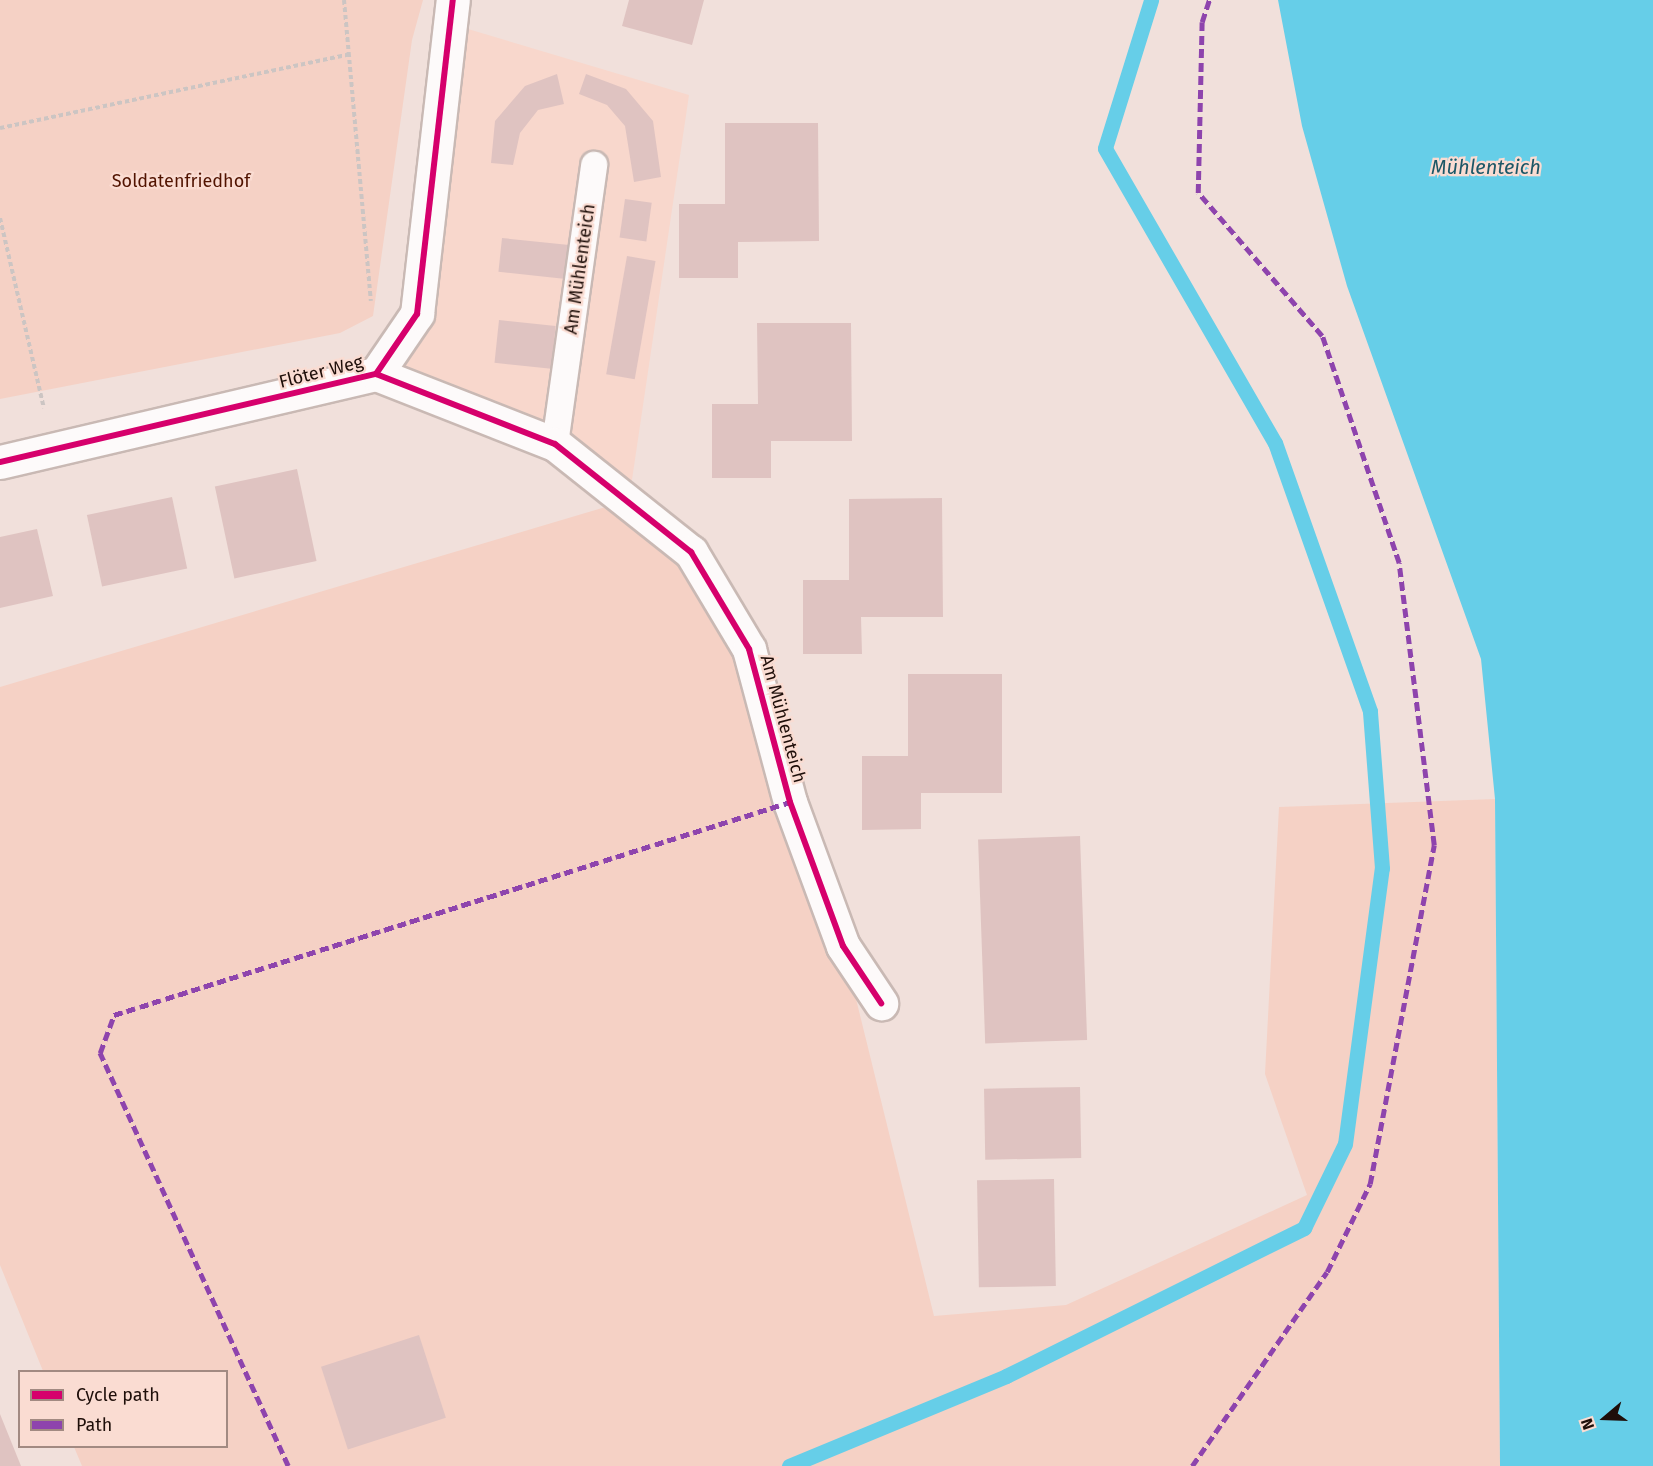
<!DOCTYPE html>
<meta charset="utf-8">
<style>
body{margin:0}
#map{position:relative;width:1653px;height:1466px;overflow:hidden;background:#f1e0db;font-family:"Fira Sans",sans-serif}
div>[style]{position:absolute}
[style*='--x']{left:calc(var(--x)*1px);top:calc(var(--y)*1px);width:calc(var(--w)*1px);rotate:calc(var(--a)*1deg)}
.built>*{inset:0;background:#f8d7cc}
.green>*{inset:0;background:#f5d1c5}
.water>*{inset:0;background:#66cee8}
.stream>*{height:15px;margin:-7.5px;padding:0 7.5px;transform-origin:7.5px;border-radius:7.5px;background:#66cee8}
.building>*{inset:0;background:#dfc3c1;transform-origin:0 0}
.path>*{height:4px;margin-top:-2px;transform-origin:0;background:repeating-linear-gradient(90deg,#ccc5c3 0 4.5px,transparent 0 7.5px)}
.roads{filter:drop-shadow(2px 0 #c9b9b4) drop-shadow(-2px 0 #c9b9b4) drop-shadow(0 2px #c9b9b4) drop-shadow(0 -2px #c9b9b4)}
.service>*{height:26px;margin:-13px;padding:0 13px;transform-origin:13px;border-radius:13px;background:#fdfafa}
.minor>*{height:33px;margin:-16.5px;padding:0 16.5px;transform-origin:16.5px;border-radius:16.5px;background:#fdfafa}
.quiet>*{height:4.5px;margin-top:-2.25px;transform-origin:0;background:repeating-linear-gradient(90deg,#8e44ad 0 9px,transparent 0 13.5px)}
.cycleway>*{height:6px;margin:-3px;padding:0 3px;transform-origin:3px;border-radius:3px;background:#d6006c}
span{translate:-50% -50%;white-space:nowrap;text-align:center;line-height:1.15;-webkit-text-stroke:4.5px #fadcd2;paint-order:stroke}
.park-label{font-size:18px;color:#511300}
.street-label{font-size:18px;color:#1e0e09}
.water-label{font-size:20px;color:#1c5767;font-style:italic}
.legend{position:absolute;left:18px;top:1370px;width:210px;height:78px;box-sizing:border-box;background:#fadcd2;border:2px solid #a28a82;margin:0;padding:8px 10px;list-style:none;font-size:18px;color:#1e0e09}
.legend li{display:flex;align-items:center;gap:12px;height:30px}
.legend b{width:30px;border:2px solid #a28a82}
.north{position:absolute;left:1575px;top:1388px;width:60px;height:60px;-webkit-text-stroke:4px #fadcd2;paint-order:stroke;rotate:251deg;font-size:16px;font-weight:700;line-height:24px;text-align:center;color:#1e0e09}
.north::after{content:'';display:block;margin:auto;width:21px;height:27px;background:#1e0e09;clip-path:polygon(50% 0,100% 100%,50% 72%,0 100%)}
</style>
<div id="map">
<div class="built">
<i style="clip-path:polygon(448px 23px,689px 95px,629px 500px,555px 444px,376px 374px,417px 314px)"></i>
</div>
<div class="green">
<i style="clip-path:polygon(0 0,423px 0,412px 40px,373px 316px,340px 333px,0 399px)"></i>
<i style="clip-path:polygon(629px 500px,749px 649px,843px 946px,934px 1316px,1066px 1305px,1307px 1195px,1265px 1074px,1279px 807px,1495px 799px,1500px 1466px,82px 1466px,74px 1447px,226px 1446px,226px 1372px,43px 1371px,0 1265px,0 687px)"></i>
</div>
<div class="water">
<i style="clip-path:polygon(1278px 0,1653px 0,1653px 1466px,1500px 1466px,1495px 799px,1481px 659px,1347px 286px,1302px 126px)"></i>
</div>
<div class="stream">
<i style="--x:789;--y:1466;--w:235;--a:-22.5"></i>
<i style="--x:1006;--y:1376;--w:333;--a:-26.4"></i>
<i style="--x:1304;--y:1228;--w:93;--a:-64"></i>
<i style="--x:1345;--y:1144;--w:278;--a:-82.4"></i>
<i style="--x:1382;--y:868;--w:157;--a:-94.4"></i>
<i style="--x:1370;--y:711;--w:284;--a:-109.5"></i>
<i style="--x:1275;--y:443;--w:340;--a:-120"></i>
<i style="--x:1105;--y:148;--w:155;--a:-72.7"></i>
</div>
<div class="building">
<i style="clip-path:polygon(629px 0,704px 0,692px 45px,622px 26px)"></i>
<i style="clip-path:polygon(557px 74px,564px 104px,538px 110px,520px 133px,513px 165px,491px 163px,495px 121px,525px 86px)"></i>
<i style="clip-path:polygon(586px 74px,626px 89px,653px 121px,661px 177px,634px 182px,625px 126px,607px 105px,579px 94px)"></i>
<i style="clip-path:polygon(725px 123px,818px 123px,819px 241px,738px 242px,738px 278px,679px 278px,679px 204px,725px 204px)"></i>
<i style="left:625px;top:199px;width:27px;height:39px;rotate:8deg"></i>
<i style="left:502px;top:238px;width:70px;height:34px;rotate:6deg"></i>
<i style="left:627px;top:256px;width:29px;height:120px;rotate:10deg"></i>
<i style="left:499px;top:320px;width:57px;height:43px;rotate:6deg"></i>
<i style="clip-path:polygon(757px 323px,851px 323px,852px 441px,771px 441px,771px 478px,712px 478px,712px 404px,758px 404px)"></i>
<i style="left:297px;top:469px;width:94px;height:84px;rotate:78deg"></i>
<i style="left:172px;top:497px;width:73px;height:87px;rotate:78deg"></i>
<i style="clip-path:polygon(942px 498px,943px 617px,861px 617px,862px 654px,803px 654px,803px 580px,849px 580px,849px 499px)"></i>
<i style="clip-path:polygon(37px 529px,53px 596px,0 608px,0 537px)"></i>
<i style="clip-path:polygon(908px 674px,1002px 674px,1002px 793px,921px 793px,921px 829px,862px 830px,862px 756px,908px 756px)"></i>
<i style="left:1080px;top:836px;width:204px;height:102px;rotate:88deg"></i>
<i style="left:1080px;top:1087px;width:71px;height:96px;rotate:89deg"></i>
<i style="left:1054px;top:1179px;width:107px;height:77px;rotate:89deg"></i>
<i style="left:419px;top:1335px;width:87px;height:103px;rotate:72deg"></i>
<i style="clip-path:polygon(0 1414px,21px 1466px,0 1466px)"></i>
</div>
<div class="path">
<i style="--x:344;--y:0;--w:302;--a:84.9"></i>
<i style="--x:0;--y:128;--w:355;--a:-11.9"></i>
<i style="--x:0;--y:218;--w:195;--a:77"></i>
</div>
<div class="roads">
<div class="service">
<i style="--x:555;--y:444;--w:282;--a:-82"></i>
</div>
<div class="minor">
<i style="--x:376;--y:374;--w:192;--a:21.4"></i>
<i style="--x:555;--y:444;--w:174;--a:38.5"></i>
<i style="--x:691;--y:552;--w:113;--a:59.1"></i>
<i style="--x:749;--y:649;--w:158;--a:75"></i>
<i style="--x:790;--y:802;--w:153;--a:69.8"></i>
<i style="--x:843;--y:946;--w:69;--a:56.3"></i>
<i style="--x:0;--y:462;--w:386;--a:-13.2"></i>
<i style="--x:376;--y:374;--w:73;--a:-55.7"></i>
<i style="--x:417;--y:314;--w:316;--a:-83.5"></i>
</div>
</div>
<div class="quiet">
<i style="--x:288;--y:1466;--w:454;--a:-114.5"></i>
<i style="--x:100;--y:1053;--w:40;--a:-69.8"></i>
<i style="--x:114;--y:1015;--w:709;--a:-17.49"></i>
<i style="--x:1192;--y:1466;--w:236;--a:-55.2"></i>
<i style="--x:1327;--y:1272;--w:98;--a:-64"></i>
<i style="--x:1370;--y:1184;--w:345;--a:-79.3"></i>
<i style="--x:1434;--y:845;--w:284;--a:-97.1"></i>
<i style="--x:1399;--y:563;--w:240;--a:-108.7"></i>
<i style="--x:1322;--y:336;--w:189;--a:-130.9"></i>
<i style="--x:1198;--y:193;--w:171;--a:-88.7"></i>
<i style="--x:1202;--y:22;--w:23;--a:-72"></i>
</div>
<div class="cycleway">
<i style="--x:376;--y:374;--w:192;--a:21.4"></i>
<i style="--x:555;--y:444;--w:174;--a:38.5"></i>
<i style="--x:691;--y:552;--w:113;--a:59.1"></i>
<i style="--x:749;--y:649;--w:158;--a:75"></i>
<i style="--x:790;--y:802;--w:153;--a:69.8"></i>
<i style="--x:843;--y:946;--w:69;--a:56.3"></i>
<i style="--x:0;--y:462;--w:386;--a:-13.2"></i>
<i style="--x:376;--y:374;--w:73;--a:-55.7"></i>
<i style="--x:417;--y:314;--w:316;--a:-83.5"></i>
</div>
<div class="park-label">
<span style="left:181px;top:181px">Soldatenfriedhof</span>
</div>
<div class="street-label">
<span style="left:580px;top:269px;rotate:-82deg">Am Mühlenteich</span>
<span style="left:321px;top:372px;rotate:-14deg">Flöter Weg</span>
<span style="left:783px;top:719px;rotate:75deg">Am Mühlenteich</span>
</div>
<div class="water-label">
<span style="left:1486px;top:167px">Mühlenteich</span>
</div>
<ul class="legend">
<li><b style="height:8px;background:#d6006c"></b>Cycle path</li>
<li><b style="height:8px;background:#8e44ad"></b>Path</li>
</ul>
<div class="north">N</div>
</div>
